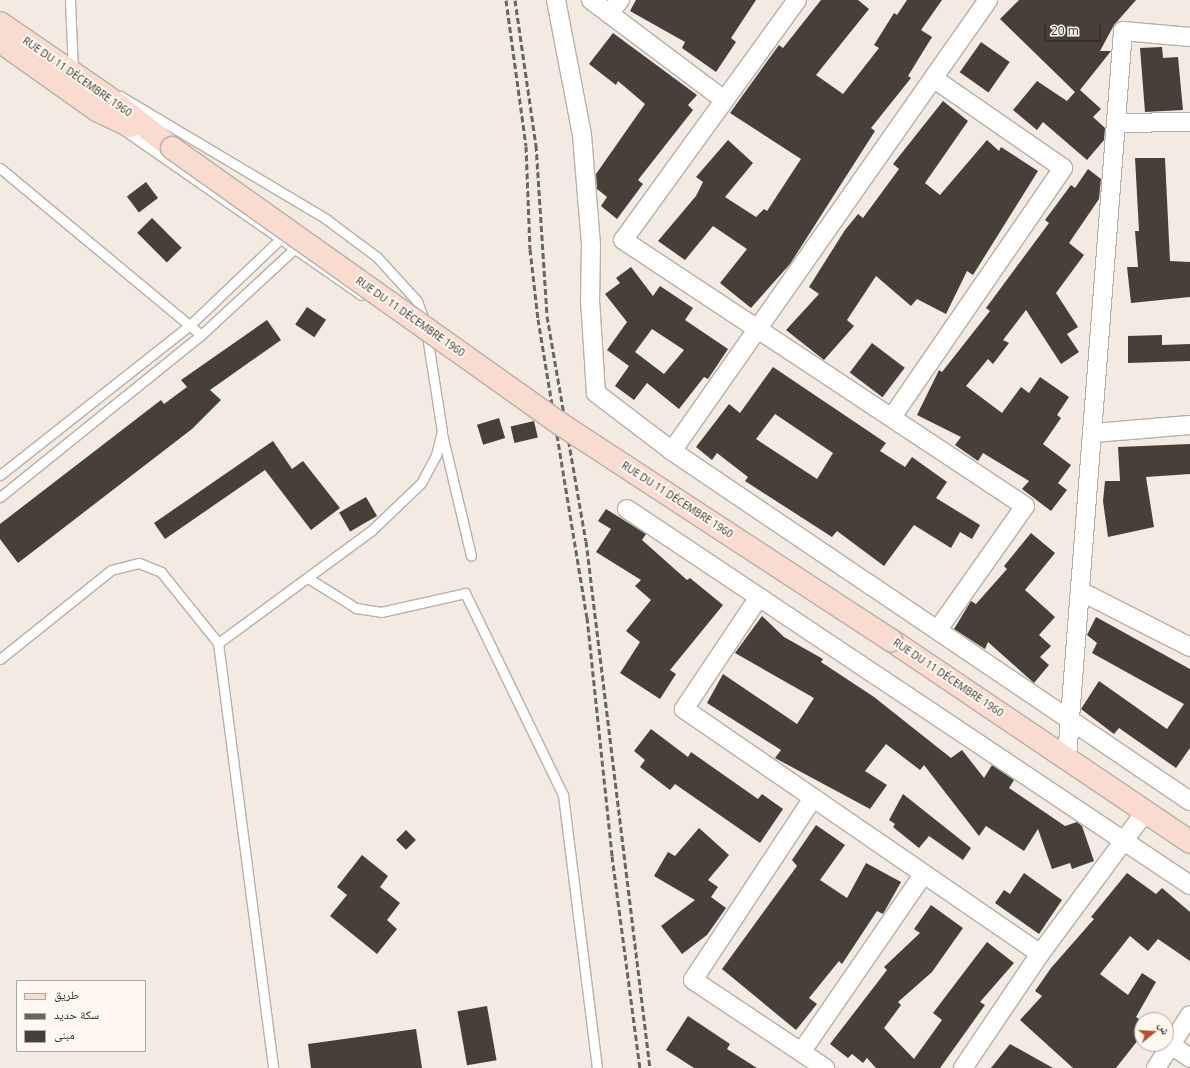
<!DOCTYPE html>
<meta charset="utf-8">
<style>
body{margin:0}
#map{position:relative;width:1190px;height:1068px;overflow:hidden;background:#f3eae1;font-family:"Open Sans","Noto Naskh Arabic",sans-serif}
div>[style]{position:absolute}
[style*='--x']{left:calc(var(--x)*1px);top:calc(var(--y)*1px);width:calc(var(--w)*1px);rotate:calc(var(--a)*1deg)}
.building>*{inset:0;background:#474039;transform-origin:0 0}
.roads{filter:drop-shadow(1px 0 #b8b0a7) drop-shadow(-1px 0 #b8b0a7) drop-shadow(0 1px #b8b0a7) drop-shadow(0 -1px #b8b0a7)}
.service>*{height:9px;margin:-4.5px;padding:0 4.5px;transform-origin:4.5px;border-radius:4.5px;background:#fff}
.minor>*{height:18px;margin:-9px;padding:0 9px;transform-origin:9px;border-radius:9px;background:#fff}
.secondary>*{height:22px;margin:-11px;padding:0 11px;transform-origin:11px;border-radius:11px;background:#fadbd0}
.rail>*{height:3px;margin-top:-1.5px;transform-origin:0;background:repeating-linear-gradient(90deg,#6a6560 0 6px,transparent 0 9px)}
.bridges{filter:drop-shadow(1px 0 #b8b0a7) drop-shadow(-1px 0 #b8b0a7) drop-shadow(0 1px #b8b0a7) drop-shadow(0 -1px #b8b0a7)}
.secondary-bridge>*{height:22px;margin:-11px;padding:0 11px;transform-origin:11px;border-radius:11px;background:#fadbd0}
span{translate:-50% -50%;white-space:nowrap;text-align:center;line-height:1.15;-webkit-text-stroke:4px #fff8f0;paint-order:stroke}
.street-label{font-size:10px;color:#34312d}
.legend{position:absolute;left:16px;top:980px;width:130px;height:72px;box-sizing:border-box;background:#fff8f0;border:1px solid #aea8a2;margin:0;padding:5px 7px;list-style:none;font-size:12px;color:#34312d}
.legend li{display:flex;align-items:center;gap:8px;height:20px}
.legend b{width:20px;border:1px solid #aea8a2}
.north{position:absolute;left:1134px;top:1012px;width:40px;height:40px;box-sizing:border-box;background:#fff8f0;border:1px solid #aea8a2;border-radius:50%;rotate:72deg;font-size:11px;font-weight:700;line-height:16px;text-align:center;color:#34312d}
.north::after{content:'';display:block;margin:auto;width:14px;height:18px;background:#b75028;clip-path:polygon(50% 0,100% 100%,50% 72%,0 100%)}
.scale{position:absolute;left:1044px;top:24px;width:57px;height:18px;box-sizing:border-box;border:2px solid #34312d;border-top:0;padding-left:5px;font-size:12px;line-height:14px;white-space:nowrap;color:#34312d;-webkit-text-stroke:3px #fff8f0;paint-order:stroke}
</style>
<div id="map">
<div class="building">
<i style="clip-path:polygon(636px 0,756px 0,731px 38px,736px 42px,716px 72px,682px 48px,685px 42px,630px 11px)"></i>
<i style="clip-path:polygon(821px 0,858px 0,869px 9px,816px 75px,843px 94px,879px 48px,874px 45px,894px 13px,897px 15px,907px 0,942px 0,921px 30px,932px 37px,908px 76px,911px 78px,871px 128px,875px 131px,790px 264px,751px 308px,720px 283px,747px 249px,713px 226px,685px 260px,658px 241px,696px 196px,703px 182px,696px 177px,728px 140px,753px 163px,725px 197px,756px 217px,764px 209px,767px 211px,801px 159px,730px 113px,779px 45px,783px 48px)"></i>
<i style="clip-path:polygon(1019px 0,1136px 0,1114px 25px,1100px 51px,1111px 51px,1080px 90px,1101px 109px,1093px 117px,1105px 128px,1104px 140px,1087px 160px,1043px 122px,1037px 130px,1013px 110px,1037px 81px,1067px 101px,1075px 92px,1000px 19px)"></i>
<i style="clip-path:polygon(613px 33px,697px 95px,688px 105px,693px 110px,638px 180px,643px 184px,617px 219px,601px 206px,607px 197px,597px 189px,596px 174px,645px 104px,618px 81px,616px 85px,589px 64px)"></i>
<i style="left:981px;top:42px;width:35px;height:37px;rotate:35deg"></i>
<i style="clip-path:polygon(1162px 47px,1163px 58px,1178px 57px,1183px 110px,1145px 112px,1140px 48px)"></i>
<i style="clip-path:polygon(943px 101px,968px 121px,925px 183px,940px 195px,987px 140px,999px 151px,1001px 147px,1038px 171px,973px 275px,967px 271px,946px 314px,917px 299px,911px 306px,876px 276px,847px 320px,854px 326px,824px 360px,786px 330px,819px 294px,809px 287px,845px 230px,858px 214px,863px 218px,899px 169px,893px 164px)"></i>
<i style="clip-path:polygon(1135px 158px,1165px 158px,1170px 261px,1190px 262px,1190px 297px,1131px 303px,1127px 267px,1138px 267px,1135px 231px,1139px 231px)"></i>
<i style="clip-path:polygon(1088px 169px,1101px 179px,1099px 199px,1069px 243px,1084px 255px,1056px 293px,1078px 327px,1067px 334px,1079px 352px,1061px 364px,1026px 310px,1003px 340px,1009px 343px,993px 364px,988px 359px,966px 386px,1002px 413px,1021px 387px,1029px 393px,1040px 377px,1069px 397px,1057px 415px,1061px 418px,1043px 444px,1071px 465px,1058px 483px,1067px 490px,1051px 511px,1022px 489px,1029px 481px,983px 453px,978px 461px,955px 445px,961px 437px,917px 415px,939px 370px,942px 372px,990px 311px,986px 308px,1049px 223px,1045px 220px,1071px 185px,1075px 188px)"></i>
<i style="left:146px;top:182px;width:20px;height:24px;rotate:53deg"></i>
<i style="left:152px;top:218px;width:42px;height:21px;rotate:45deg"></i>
<i style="clip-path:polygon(evenodd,631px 267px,653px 296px,660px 286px,693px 308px,685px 320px,728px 349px,708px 379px,704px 377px,679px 409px,647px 383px,634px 400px,615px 386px,629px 366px,607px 350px,627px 322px,605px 294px,620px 283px,616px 278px,631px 267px,652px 329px,684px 350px,664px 374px,635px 352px,652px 329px)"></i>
<i style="left:307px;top:307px;width:23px;height:21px;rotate:34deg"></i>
<i style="clip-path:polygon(267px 320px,281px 340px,210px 390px,221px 400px,192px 429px,18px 563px,0 539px,0 524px,161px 400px,164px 404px,187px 387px,181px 380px)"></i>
<i style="clip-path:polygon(1162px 335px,1162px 345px,1190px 344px,1190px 361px,1128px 363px,1128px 336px)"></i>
<i style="left:872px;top:343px;width:41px;height:37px;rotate:37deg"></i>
<i style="clip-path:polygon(evenodd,773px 367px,886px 443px,880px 451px,905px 467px,912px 457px,947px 482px,936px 498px,980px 525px,972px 539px,960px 532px,951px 548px,914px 525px,884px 566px,837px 531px,832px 537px,745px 481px,748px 477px,717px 453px,712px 460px,696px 447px,729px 404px,740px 413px,773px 367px,775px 414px,833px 453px,817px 479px,756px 439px,775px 414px)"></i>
<i style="left:499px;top:418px;width:21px;height:23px;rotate:73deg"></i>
<i style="left:534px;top:421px;width:17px;height:24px;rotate:77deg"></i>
<i style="clip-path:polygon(273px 441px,292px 469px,303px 461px,340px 508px,311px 530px,265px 470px,165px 539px,154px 523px)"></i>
<i style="clip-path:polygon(1190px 444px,1190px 474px,1146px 477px,1154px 527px,1108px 537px,1103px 501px,1105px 481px,1120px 481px,1118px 447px)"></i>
<i style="left:366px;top:497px;width:22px;height:31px;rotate:60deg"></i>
<i style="clip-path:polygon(606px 509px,646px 534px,642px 540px,687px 580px,690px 578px,723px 605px,670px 670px,676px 674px,660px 699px,620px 673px,640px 642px,626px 631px,651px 600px,635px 586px,641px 580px,596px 552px,611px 529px,598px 521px)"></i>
<i style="clip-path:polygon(1031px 533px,1055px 553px,1025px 590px,1055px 617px,1039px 635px,1051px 646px,1040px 657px,1049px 665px,1034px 683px,988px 642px,985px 649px,954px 629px,971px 601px,976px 604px,1007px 569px,1004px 566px)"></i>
<i style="clip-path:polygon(762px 616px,784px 637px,823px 659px,821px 662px,874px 697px,951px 758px,962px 750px,984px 778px,992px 765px,1014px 780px,1009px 788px,1065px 826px,1077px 822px,1082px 826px,1094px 861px,1072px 869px,1070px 863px,1052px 869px,1038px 829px,1024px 851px,986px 826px,979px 836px,924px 765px,920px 770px,886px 744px,865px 771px,887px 785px,870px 809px,775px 758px,781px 750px,707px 703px,723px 674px,797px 724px,814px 698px,735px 653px)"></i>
<i style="clip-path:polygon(1096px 617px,1190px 669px,1190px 748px,1176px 768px,1119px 728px,1114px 734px,1081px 709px,1099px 681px,1167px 729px,1184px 704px,1092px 653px,1097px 643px,1087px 635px)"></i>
<i style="clip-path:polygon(651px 729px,688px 757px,691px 752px,758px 799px,762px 794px,783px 809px,760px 843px,675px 784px,670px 790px,640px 767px,645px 760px,634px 751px)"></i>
<i style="clip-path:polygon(903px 794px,971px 848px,963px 860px,929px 836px,919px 848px,893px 827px,895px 824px,889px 820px)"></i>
<i style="clip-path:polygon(816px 825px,845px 845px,820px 880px,847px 898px,866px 863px,901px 882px,883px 914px,877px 911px,842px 964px,839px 961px,809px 998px,817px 1004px,796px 1030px,722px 969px,797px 866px,792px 860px)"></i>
<i style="clip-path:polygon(699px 828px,729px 855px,708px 880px,718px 887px,711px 897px,726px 908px,707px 935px,682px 954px,661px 926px,695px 900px,654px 876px,668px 852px,675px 856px)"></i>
<i style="left:406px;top:830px;width:14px;height:14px;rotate:45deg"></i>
<i style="clip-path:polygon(362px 855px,388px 876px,380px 887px,400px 903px,387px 920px,397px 929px,377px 954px,330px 916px,347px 895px,337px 887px)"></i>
<i style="clip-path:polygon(1024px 873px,1062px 900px,1039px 934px,995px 903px,1004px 890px,1010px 894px)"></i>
<i style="clip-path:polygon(1127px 873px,1156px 894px,1162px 888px,1190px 912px,1190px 961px,1158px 939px,1148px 951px,1130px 936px,1100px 974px,1128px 995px,1142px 973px,1156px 982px,1136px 1017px,1142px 1021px,1142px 1035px,1116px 1068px,1073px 1068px,1020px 1020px,1042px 996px,1035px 991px,1051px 968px,1094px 919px,1091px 917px)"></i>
<i style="clip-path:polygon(931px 905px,963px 928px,932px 972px,898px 1002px,901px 1005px,884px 1028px,914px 1059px,942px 1020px,933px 1013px,987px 942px,1014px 963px,980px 1002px,985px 1005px,940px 1068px,876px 1068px,867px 1058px,863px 1063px,852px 1054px,848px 1058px,830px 1044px,887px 970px,884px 967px,920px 933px,914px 929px)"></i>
<i style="left:487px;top:1006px;width:55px;height:30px;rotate:80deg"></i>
<i style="clip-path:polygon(688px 1016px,730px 1044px,727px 1049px,757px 1068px,694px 1068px,666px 1050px)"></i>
<i style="clip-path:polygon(416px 1029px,422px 1068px,311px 1068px,308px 1044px)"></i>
<i style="clip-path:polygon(1010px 1044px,1053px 1068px,991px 1068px)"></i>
</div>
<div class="roads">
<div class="service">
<i style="--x:70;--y:0;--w:71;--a:87.6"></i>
<i style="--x:120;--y:96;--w:240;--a:30.8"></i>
<i style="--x:326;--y:219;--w:64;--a:36.7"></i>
<i style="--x:377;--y:257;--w:59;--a:47.7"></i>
<i style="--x:417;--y:301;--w:23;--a:70"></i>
<i style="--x:425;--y:323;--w:109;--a:81.1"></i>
<i style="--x:442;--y:431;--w:25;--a:104"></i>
<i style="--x:436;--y:455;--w:32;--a:118"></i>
<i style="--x:421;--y:483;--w:68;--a:136.2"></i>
<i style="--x:372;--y:530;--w:191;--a:143.7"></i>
<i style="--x:124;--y:130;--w:289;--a:34.8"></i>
<i style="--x:0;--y:168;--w:261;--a:39.7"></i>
<i style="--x:442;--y:434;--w:125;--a:76.6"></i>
<i style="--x:0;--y:475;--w:242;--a:-38.3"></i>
<i style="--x:190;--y:325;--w:123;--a:-43.7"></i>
<i style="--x:0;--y:497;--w:258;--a:-38.9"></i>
<i style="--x:201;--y:335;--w:125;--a:-42.7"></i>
<i style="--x:308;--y:578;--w:57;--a:32"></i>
<i style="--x:356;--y:608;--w:25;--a:9"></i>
<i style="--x:381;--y:612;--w:86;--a:-12.7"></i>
<i style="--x:465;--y:593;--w:225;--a:64.1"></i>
<i style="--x:563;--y:795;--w:275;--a:82.9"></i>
<i style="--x:0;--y:659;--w:142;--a:-38.7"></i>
<i style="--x:111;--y:570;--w:29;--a:-14"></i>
<i style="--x:139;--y:563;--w:24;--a:22"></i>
<i style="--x:161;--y:572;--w:91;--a:51.2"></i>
<i style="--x:218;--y:643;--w:429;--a:82.6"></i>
</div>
<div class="minor">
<i style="--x:556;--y:0;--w:137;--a:79.1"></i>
<i style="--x:582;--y:135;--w:110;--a:85.3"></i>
<i style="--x:591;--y:245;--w:55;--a:91"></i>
<i style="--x:590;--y:300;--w:93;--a:86.3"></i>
<i style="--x:596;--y:393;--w:96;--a:37.3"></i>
<i style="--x:591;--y:0;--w:166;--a:36.9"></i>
<i style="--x:797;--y:0;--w:296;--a:125.9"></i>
<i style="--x:623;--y:240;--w:482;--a:33.5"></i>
<i style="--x:1025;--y:506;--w:149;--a:125.2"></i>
<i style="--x:988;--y:0;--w:551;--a:125.02"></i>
<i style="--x:672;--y:451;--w:625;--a:34.05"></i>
<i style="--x:609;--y:14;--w:18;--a:-52"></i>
<i style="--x:1116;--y:123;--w:74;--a:-0.8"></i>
<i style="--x:892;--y:417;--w:302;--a:-55.5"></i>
<i style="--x:1063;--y:168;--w:158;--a:-145.3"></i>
<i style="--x:1094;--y:433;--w:96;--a:-4.8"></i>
<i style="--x:627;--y:509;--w:677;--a:33.74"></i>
<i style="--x:1080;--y:591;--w:123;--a:27"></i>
<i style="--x:759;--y:597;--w:135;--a:123.8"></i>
<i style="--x:684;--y:709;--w:432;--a:34.5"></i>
<i style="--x:1067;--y:757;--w:728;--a:-85.59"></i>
<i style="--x:1123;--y:31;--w:67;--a:5.1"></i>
<i style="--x:813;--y:798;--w:218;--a:123.4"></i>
<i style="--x:693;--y:980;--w:159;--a:33.7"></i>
<i style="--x:1171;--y:1045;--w:23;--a:34"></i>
<i style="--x:802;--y:1051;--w:214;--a:-55.5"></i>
<i style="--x:963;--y:1068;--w:138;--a:-56"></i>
<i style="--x:1040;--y:954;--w:177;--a:-53.5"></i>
<i style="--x:1156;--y:1068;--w:63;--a:-57.3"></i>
</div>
<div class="secondary">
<i style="--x:0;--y:23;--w:127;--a:34.4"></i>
<i style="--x:105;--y:95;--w:85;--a:38.3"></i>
<i style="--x:1;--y:42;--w:118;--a:35.3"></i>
<i style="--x:97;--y:110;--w:37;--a:26"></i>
<i style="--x:891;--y:640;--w:361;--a:34"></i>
</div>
</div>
<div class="rail">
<i style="--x:506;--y:0;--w:147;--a:82.2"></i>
<i style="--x:526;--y:146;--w:103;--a:87.8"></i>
<i style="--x:530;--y:249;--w:70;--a:83.5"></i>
<i style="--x:538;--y:319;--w:302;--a:80.7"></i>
<i style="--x:587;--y:617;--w:240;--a:84"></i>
<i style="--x:612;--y:856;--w:214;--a:82.5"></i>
<i style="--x:515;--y:0;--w:147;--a:81.8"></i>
<i style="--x:536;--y:145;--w:171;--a:86.3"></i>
<i style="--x:547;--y:316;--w:228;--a:80.2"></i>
<i style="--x:586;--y:541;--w:531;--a:83.08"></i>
</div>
<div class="bridges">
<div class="secondary-bridge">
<i style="--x:172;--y:148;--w:475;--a:35.4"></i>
<i style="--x:559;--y:423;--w:397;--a:33.2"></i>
</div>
</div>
<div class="street-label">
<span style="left:77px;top:77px;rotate:35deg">RUE DU 11 DÉCEMBRE 1960</span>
<span style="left:410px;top:317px;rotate:35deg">RUE DU 11 DÉCEMBRE 1960</span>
<span style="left:677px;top:500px;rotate:33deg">RUE DU 11 DÉCEMBRE 1960</span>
<span style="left:948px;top:678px;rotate:34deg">RUE DU 11 DÉCEMBRE 1960</span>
</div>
<ul class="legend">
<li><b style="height:5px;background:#fadbd0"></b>طريق</li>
<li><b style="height:5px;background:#6a6560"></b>سكة حديد</li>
<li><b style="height:11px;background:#474039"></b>مبنى</li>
</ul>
<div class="north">ش</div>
<div class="scale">20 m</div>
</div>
